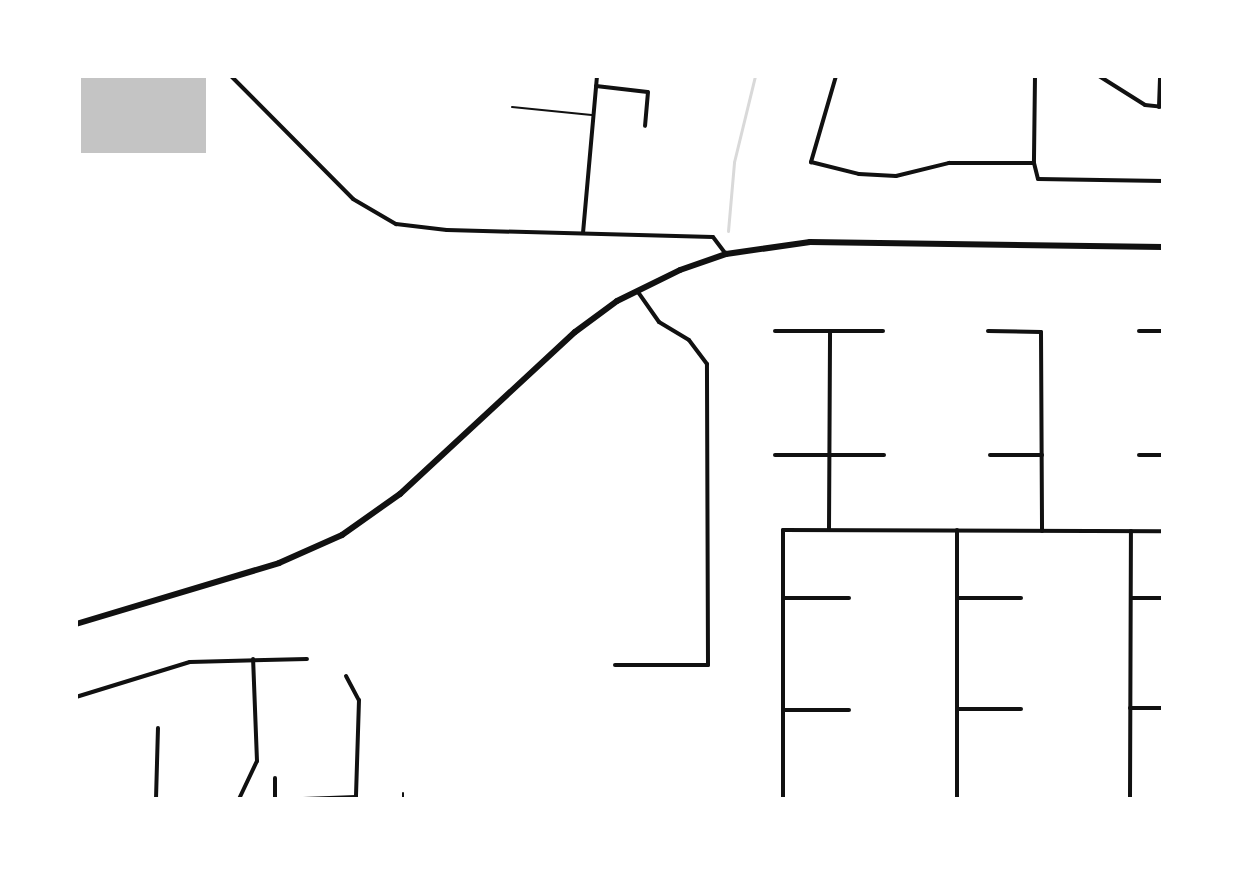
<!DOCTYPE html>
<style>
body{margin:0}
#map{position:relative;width:1239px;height:875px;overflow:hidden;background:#fff;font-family:Lato,sans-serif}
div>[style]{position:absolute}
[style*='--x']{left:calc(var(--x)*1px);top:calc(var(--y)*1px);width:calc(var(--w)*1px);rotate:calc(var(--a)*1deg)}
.stream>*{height:3px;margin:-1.5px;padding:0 1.5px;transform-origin:1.5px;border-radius:1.5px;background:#d9d9d9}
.building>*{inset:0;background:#c4c4c4;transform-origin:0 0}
.service>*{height:2px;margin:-1px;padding:0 1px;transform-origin:1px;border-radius:1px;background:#111}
.minor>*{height:4px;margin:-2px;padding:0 2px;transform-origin:2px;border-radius:2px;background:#111}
.tertiary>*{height:6px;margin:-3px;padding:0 3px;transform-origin:3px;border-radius:3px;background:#111}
span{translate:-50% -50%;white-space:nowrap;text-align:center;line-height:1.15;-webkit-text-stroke:8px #fff;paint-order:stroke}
.frame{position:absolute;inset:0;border:78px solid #fff;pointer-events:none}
</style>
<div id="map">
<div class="stream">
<i style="--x:728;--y:231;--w:69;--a:-85"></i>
<i style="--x:734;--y:162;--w:89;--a:-76.3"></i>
</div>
<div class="building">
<i style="left:81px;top:76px;width:125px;height:77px"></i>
</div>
<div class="service">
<i style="--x:512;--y:107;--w:80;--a:5.7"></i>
<i style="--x:403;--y:799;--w:6;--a:-90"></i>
</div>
<div class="minor">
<i style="--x:231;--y:76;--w:173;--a:45.2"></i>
<i style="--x:353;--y:199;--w:50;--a:30.2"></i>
<i style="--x:396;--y:224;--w:51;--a:6.7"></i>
<i style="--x:447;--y:230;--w:266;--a:1.5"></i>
<i style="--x:713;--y:237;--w:21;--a:53"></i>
<i style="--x:836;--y:76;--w:90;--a:106.2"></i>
<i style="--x:811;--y:162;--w:49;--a:14"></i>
<i style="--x:859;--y:174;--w:37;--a:3"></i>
<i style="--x:896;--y:176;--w:55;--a:-13.8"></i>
<i style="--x:949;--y:163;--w:85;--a:0"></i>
<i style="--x:1035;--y:76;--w:87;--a:90.7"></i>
<i style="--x:1034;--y:163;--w:16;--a:76"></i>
<i style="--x:1038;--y:179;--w:125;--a:0.9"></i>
<i style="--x:1099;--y:76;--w:54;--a:32.2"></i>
<i style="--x:1145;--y:105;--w:18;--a:6"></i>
<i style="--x:596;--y:86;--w:52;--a:6.6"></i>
<i style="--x:648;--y:92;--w:34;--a:95"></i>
<i style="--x:1159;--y:107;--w:31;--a:-88"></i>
<i style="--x:583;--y:233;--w:158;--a:-84.9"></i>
<i style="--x:775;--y:331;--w:108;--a:0"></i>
<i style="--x:988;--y:331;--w:53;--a:1.1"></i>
<i style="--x:1041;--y:332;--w:199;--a:89.7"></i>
<i style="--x:1139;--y:331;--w:24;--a:0"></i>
<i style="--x:775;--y:455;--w:109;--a:0"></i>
<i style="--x:990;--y:455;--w:52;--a:0"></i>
<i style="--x:1139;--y:455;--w:24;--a:0"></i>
<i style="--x:829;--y:530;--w:199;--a:-89.7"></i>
<i style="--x:784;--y:598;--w:65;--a:0"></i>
<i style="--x:957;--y:598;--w:64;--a:0"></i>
<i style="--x:1131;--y:598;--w:32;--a:0"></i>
<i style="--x:615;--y:665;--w:93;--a:0"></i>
<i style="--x:708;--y:665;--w:301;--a:-90.2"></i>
<i style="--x:707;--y:364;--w:30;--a:-127"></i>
<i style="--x:689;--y:340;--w:35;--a:-149"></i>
<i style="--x:659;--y:322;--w:38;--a:-125"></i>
<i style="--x:346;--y:676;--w:27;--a:62"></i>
<i style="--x:359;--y:700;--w:97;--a:91.8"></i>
<i style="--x:76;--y:697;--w:119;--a:-17.1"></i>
<i style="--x:190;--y:662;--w:117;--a:-1.5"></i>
<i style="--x:1130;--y:708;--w:33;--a:0"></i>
<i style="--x:957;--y:709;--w:64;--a:0"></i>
<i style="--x:784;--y:710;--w:65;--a:0"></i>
<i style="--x:156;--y:799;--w:71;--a:-88.4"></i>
<i style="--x:239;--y:799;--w:42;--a:-64.7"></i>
<i style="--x:257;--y:761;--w:102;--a:-92.2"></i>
<i style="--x:275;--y:799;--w:21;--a:-90"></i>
<i style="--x:303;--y:799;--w:53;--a:-2.2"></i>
<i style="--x:783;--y:799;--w:269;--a:-90"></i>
<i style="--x:783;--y:530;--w:380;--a:0.2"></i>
<i style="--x:957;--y:799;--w:269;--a:-90"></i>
<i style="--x:1130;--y:799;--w:268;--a:-89.8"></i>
</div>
<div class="tertiary">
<i style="--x:76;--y:624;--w:212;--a:-16.7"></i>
<i style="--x:279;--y:563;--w:69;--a:-24"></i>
<i style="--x:342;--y:535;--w:71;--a:-35.3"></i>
<i style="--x:400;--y:494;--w:238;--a:-42.8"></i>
<i style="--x:575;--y:332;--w:52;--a:-36.4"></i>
<i style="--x:617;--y:301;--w:70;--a:-26.2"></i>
<i style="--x:680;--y:270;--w:49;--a:-19.2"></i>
<i style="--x:726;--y:254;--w:85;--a:-8.1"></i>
<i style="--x:810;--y:242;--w:353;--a:0.8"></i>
</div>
<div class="frame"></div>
</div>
